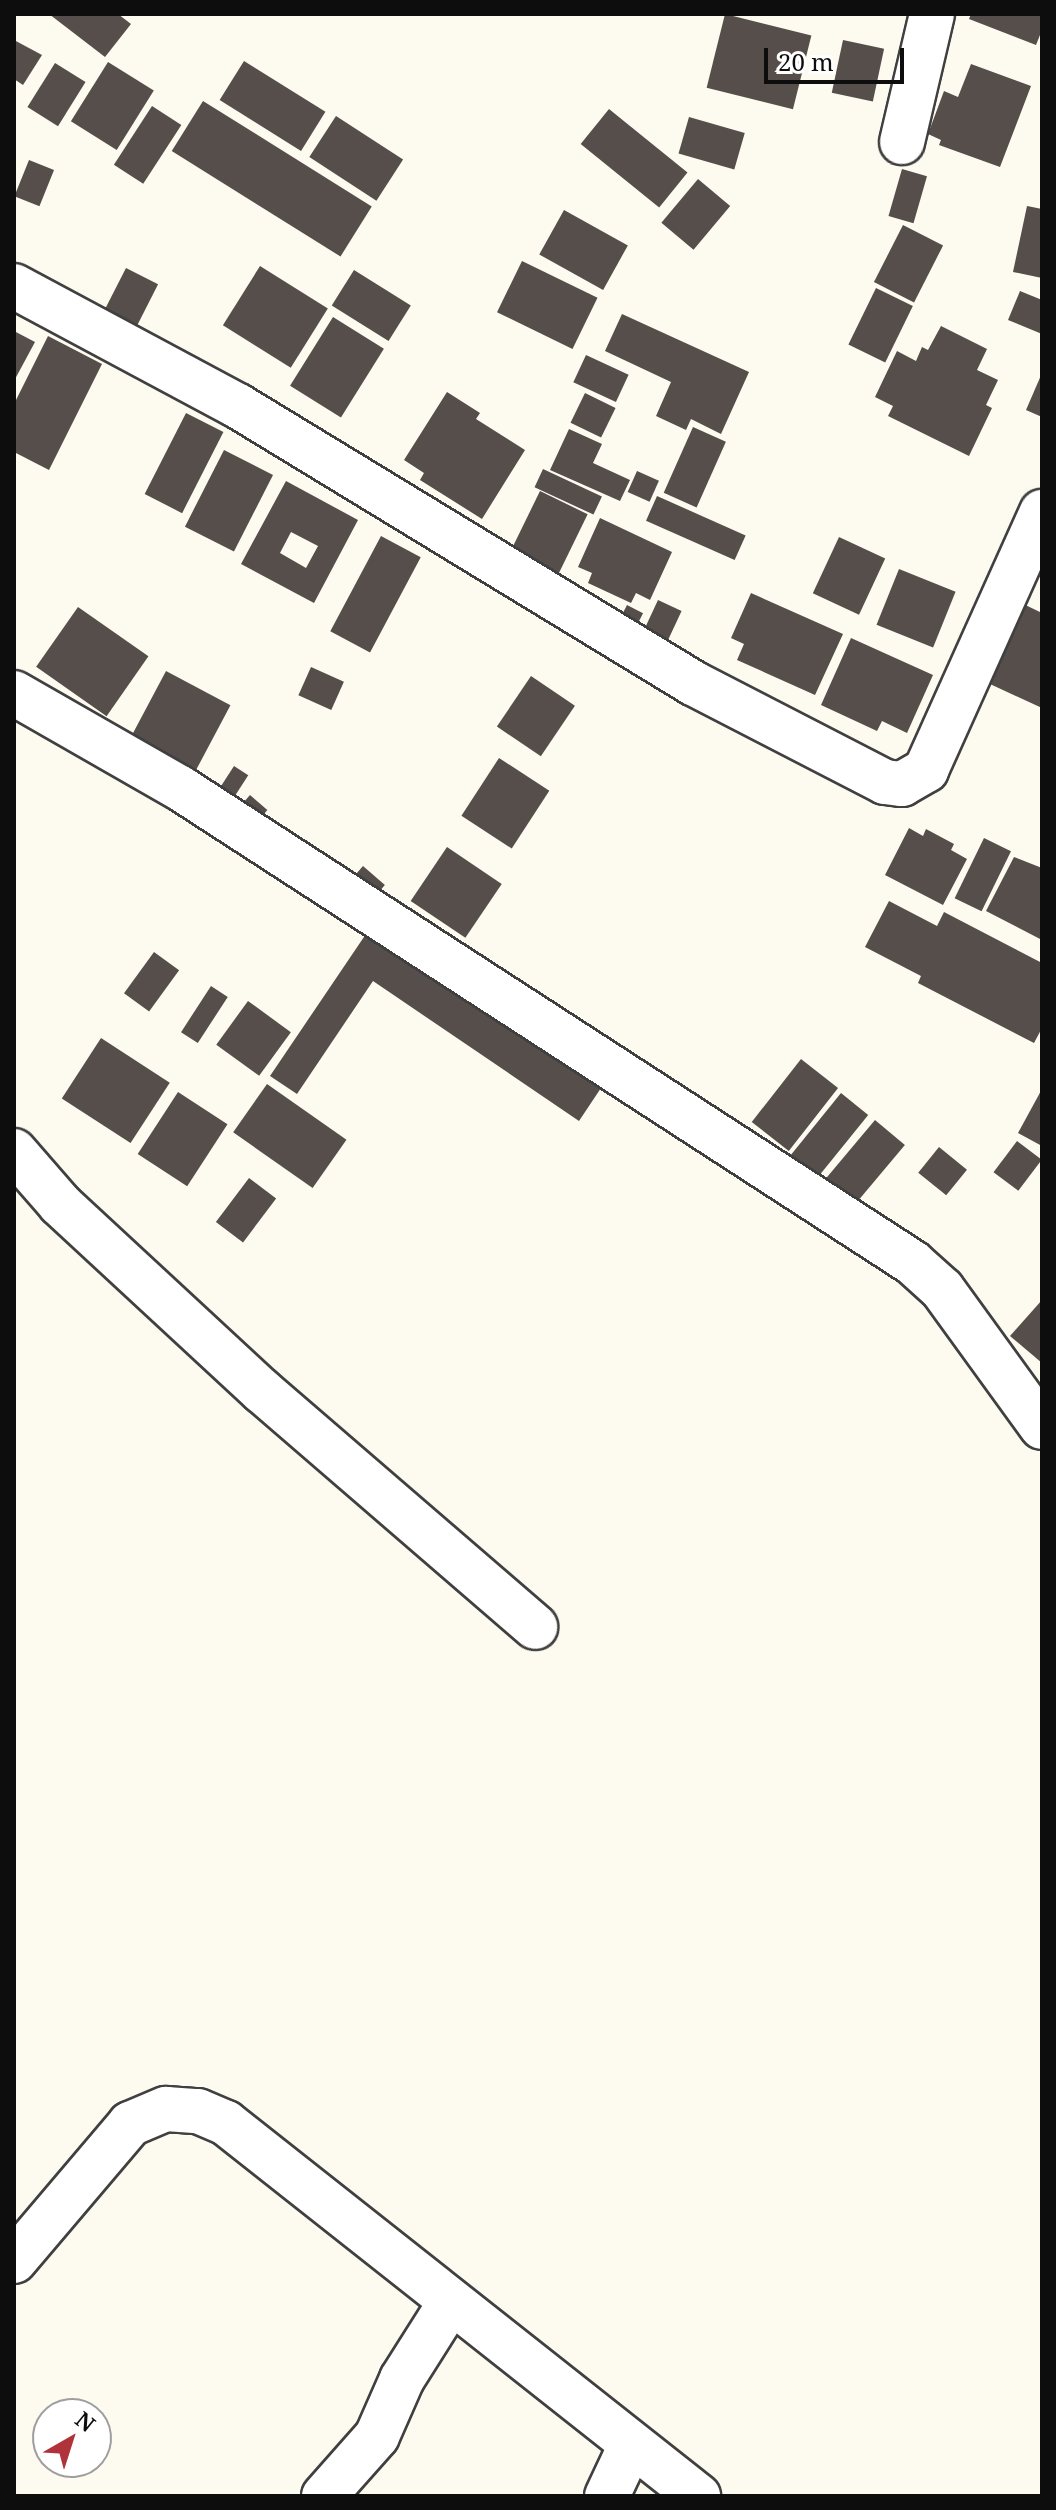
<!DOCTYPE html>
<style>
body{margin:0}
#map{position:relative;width:1056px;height:2510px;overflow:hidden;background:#fdfaef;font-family:"Noto Serif",serif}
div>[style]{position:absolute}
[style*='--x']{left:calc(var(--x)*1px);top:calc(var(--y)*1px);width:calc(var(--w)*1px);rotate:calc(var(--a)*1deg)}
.building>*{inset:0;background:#554e4b;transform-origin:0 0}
.roads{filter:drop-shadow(2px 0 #404040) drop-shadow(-2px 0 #404040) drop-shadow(0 2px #404040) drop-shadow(0 -2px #404040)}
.minor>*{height:44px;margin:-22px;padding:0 22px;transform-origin:22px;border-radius:22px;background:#fff}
span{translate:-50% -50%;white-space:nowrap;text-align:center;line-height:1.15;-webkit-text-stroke:8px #fff;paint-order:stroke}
.frame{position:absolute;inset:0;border:16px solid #0d0d0d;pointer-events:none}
.north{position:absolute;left:32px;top:2398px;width:80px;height:80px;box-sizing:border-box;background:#fff;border:2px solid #9e9e9e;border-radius:50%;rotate:39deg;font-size:22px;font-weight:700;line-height:32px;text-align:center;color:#0d0d0d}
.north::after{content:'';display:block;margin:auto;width:28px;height:36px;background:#b0333c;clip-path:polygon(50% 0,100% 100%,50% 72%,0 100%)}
.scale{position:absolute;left:764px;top:48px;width:140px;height:36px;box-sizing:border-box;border:4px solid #0d0d0d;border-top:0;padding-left:10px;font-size:24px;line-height:28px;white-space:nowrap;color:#0d0d0d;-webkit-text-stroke:6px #fff;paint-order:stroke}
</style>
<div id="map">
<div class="building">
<i style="clip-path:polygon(49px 14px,118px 14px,131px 24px,105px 57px)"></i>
<i style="left:725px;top:14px;width:89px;height:76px;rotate:14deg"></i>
<i style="clip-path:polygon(971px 14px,1042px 14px,1042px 30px,1036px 45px,969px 19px)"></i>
<i style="clip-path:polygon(14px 40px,42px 55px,23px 85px,14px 79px)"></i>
<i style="left:843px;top:40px;width:42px;height:54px;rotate:12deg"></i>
<i style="left:244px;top:61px;width:96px;height:46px;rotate:32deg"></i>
<i style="left:108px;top:62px;width:54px;height:70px;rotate:32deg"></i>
<i style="left:55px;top:63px;width:36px;height:52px;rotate:32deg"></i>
<i style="clip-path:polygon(971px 64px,1031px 86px,1000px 167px,939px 145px,941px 140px,928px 134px,944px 91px,958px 97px)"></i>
<i style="left:203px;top:101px;width:199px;height:59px;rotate:32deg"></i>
<i style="left:152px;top:106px;width:35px;height:70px;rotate:33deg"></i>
<i style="left:609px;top:109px;width:101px;height:45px;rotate:39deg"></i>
<i style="left:336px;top:116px;width:80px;height:49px;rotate:33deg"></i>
<i style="left:689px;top:117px;width:58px;height:38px;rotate:16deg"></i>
<i style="left:29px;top:160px;width:27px;height:39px;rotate:22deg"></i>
<i style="left:902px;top:169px;width:26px;height:49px;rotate:16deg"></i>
<i style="left:698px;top:179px;width:42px;height:57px;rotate:40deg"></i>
<i style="clip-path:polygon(1027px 206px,1042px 209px,1042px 278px,1013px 272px)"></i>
<i style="left:564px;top:210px;width:73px;height:51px;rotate:29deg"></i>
<i style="left:903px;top:225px;width:45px;height:64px;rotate:27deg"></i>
<i style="left:522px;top:261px;width:84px;height:57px;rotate:26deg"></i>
<i style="left:260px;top:266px;width:80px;height:70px;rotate:32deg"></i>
<i style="left:126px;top:268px;width:36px;height:52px;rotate:27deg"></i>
<i style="left:354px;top:270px;width:67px;height:42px;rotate:32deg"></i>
<i style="left:876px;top:288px;width:41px;height:63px;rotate:26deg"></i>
<i style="clip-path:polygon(1020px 291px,1042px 300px,1042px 334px,1008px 320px)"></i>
<i style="clip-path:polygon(622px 314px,749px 372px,721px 434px,691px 419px,686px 430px,656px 416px,671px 382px,605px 351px)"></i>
<i style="left:333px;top:317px;width:60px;height:81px;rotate:32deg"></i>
<i style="clip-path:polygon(941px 326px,987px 349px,977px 370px,998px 380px,986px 405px,992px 408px,969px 456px,888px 416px,893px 406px,875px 397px,897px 351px,916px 361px,922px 347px,928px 350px)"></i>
<i style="clip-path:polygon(14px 331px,35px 342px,14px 381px)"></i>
<i style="clip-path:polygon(48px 336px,102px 364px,49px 470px,14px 452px,14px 404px)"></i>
<i style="left:586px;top:355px;width:47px;height:30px;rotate:25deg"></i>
<i style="clip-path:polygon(1042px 373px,1042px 417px,1026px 410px)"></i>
<i style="clip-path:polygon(447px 392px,480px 413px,476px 419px,525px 450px,482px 519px,420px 480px,424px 473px,404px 460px)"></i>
<i style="left:585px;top:393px;width:34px;height:33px;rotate:26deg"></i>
<i style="left:186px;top:413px;width:42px;height:91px;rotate:27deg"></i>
<i style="left:693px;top:427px;width:36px;height:72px;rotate:24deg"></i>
<i style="clip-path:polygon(569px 429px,602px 444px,593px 463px,630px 480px,620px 501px,550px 470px)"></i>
<i style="left:224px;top:450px;width:55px;height:86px;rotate:27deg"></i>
<i style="left:543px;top:469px;width:65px;height:20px;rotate:25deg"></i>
<i style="left:637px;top:471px;width:24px;height:23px;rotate:24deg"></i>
<i style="clip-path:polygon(evenodd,286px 481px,358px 520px,314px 603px,241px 564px,286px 481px,291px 532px,318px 546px,306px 568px,280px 553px,291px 532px)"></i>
<i style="left:540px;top:491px;width:53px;height:76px;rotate:26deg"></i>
<i style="left:657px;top:496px;width:97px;height:27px;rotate:24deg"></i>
<i style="clip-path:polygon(600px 518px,672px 552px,650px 600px,636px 593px,631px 603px,588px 583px,592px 573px,578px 567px)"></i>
<i style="left:381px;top:536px;width:45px;height:108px;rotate:28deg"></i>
<i style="left:839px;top:537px;width:51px;height:62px;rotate:25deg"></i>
<i style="left:899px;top:569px;width:61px;height:60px;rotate:22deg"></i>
<i style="clip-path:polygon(751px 593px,843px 634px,815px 695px,737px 660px,744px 644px,731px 638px)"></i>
<i style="clip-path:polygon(1013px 599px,1042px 613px,1042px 708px,977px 678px)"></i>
<i style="left:658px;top:600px;width:26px;height:38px;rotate:25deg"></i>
<i style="left:627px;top:605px;width:18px;height:23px;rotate:27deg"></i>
<i style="left:78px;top:607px;width:86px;height:73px;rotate:35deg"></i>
<i style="clip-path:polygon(851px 638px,933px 675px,907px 733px,882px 721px,877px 731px,821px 705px)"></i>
<i style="left:311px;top:667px;width:36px;height:31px;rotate:24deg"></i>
<i style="left:166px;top:671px;width:73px;height:80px;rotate:28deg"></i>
<i style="left:531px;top:676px;width:53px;height:61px;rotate:34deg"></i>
<i style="left:499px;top:758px;width:60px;height:69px;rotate:33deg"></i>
<i style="left:234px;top:766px;width:17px;height:27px;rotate:33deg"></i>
<i style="left:250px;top:795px;width:23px;height:11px;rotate:41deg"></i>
<i style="clip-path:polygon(909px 828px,923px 836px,926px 829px,954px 844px,951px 850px,967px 859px,943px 905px,885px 875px)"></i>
<i style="left:984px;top:838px;width:30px;height:67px;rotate:26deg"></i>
<i style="left:447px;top:847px;width:66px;height:65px;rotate:34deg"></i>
<i style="clip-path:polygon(1014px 857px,1042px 868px,1042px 940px,986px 911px)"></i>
<i style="left:363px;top:866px;width:29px;height:28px;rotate:41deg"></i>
<i style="clip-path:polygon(889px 901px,937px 926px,944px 912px,1042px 963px,1042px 1028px,1034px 1043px,918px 983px,921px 976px,865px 947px)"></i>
<i style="clip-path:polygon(368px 931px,601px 1088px,579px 1121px,373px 981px,297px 1094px,270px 1076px)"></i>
<i style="left:154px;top:952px;width:31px;height:51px;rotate:36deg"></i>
<i style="left:211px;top:986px;width:20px;height:55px;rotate:33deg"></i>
<i style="left:248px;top:1001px;width:53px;height:54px;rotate:36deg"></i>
<i style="left:101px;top:1038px;width:82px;height:72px;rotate:33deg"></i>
<i style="left:801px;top:1059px;width:47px;height:80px;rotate:38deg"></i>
<i style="left:267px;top:1084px;width:97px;height:59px;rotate:35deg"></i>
<i style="clip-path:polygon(1042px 1089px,1042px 1146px,1018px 1133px)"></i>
<i style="left:178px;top:1092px;width:59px;height:74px;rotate:33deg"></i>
<i style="left:841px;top:1093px;width:35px;height:80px;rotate:39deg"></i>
<i style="left:875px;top:1120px;width:39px;height:80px;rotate:40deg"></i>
<i style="left:1017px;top:1141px;width:31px;height:39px;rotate:37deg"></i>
<i style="left:939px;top:1147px;width:36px;height:33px;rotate:39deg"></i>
<i style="left:249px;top:1178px;width:34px;height:55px;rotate:37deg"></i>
<i style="clip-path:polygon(1042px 1300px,1042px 1363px,1010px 1336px)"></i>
</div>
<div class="roads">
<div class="minor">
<i style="--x:902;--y:142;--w:131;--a:-76.8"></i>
<i style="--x:14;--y:286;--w:254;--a:28.2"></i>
<i style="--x:238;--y:406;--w:533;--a:31.33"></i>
<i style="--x:693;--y:683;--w:216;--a:27.3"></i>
<i style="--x:885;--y:782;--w:17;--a:7"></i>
<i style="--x:902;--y:784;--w:28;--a:-30"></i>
<i style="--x:926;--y:770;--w:283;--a:-65.8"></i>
<i style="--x:14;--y:693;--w:191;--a:29.8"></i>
<i style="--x:180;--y:788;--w:873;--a:32.94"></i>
<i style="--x:913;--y:1263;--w:39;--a:42"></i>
<i style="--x:942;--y:1289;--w:170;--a:54.1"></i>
<i style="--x:14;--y:1151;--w:70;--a:49"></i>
<i style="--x:60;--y:1204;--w:275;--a:42.8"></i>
<i style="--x:262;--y:1391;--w:361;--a:40.8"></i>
<i style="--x:14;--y:2261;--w:180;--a:-49.7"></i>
<i style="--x:130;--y:2124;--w:39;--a:-23"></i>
<i style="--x:166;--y:2109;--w:32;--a:4"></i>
<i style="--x:198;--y:2111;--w:30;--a:23"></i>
<i style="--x:226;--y:2123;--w:602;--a:38.32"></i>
<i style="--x:324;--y:2496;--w:80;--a:-48.5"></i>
<i style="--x:377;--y:2436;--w:62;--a:-66.3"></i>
<i style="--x:402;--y:2379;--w:90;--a:-57.7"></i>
<i style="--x:607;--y:2496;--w:56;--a:-64.8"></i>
</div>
</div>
<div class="frame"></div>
<div class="north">N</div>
<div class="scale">20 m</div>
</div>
